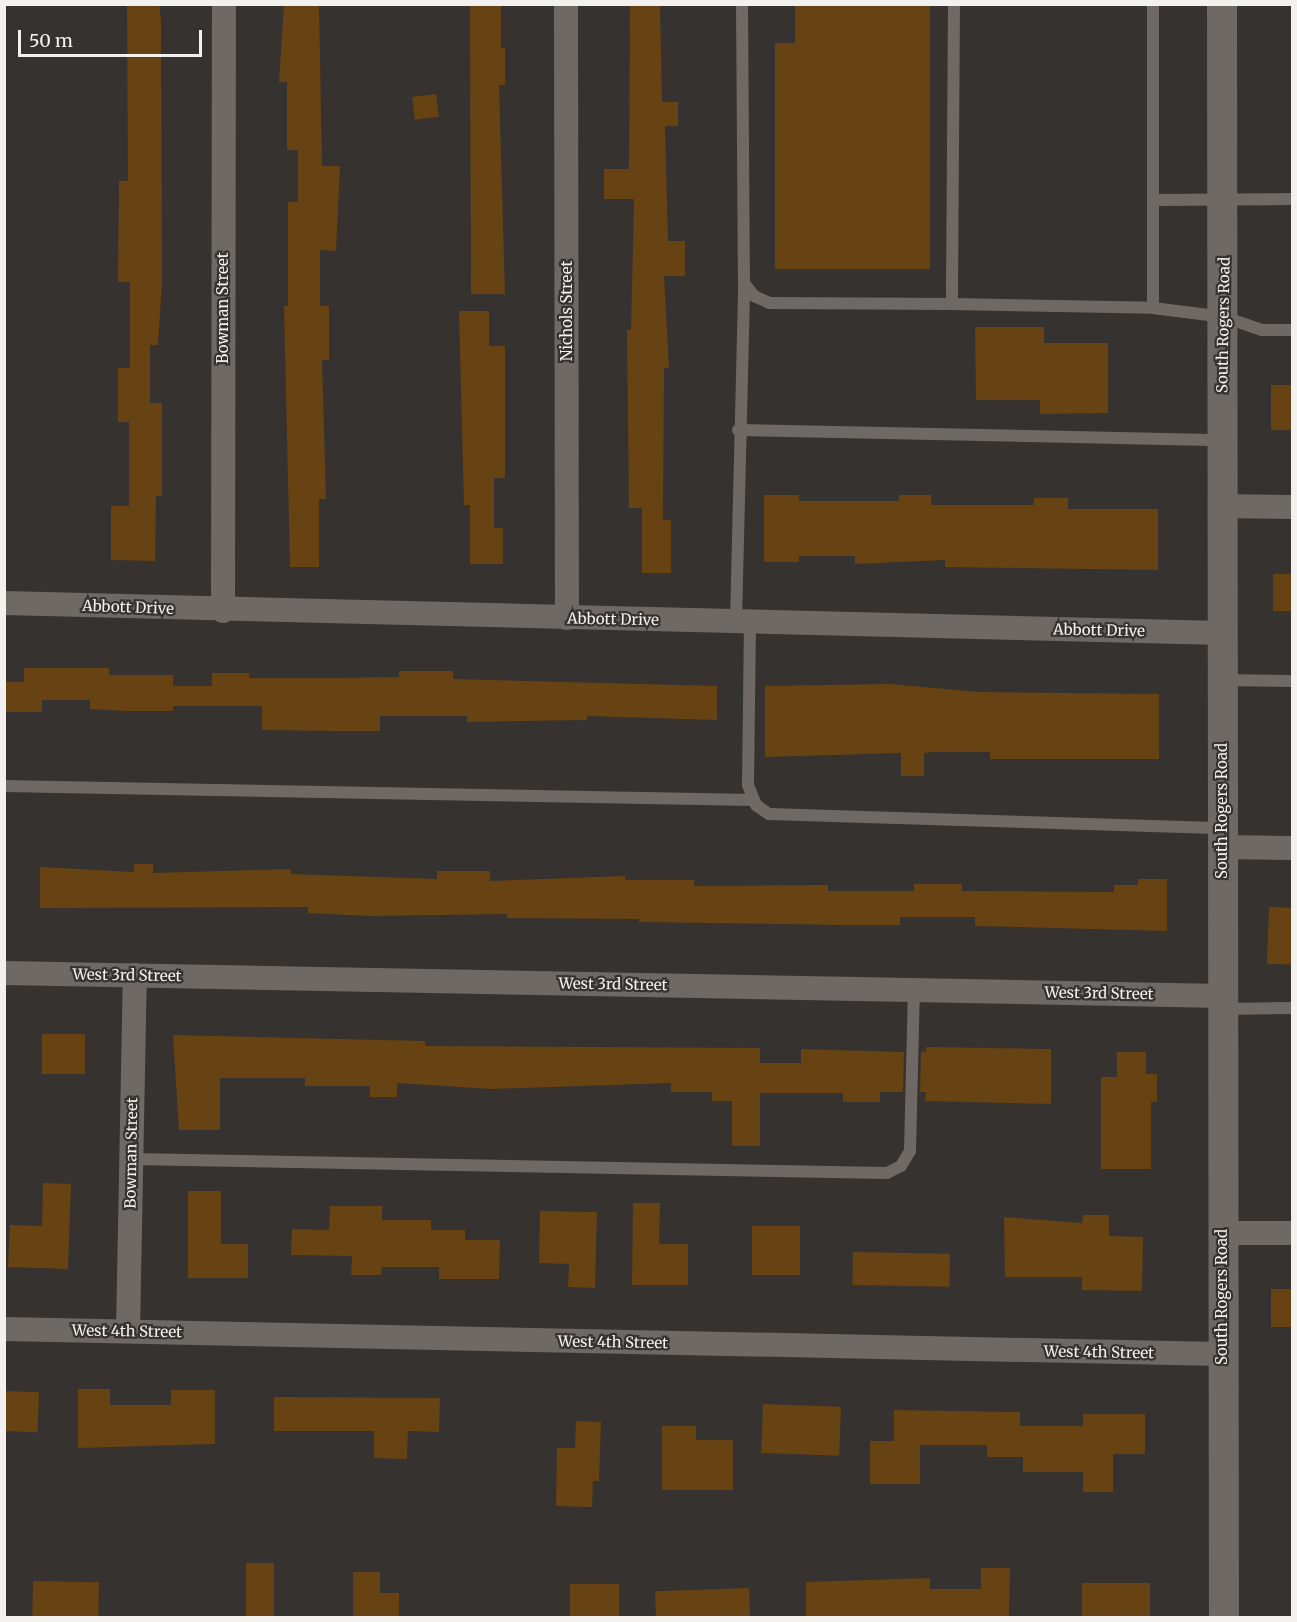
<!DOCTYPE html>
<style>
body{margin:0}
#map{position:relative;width:1297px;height:1622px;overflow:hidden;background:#36322f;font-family:Merriweather,serif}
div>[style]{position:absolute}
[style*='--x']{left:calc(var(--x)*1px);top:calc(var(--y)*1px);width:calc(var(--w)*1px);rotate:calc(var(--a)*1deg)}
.building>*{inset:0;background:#674213;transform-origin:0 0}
.service>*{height:12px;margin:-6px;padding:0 6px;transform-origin:6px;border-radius:6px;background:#6e6965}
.minor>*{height:24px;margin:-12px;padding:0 12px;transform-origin:12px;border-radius:12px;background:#6e6965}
.tertiary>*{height:30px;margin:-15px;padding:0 15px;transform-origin:15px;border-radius:15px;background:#6e6965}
span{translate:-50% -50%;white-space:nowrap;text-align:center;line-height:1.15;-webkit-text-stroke:4.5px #36322f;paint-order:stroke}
.street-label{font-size:15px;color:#f3f1ee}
.frame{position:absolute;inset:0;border:6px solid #f3f1ee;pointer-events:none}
.scale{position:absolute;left:18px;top:30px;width:184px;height:27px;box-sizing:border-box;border:3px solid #f3f1ee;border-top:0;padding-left:8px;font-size:18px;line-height:21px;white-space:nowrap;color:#f3f1ee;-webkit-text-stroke:4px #36322f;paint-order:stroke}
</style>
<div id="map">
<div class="building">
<i style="clip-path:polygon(127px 4px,159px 4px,161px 20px,162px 282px,158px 345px,150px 345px,150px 403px,162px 403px,162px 496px,156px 496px,155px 561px,111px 560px,111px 506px,129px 506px,129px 422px,118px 422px,118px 368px,130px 368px,130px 282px,118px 282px,119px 181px,128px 181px)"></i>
<i style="clip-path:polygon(284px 4px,319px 4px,322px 166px,340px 166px,336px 251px,320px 250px,320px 306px,329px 306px,329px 360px,322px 360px,326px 499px,319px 499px,319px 567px,290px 567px,284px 306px,288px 306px,288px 202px,298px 202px,298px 150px,287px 150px,287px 82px,279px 82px)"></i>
<i style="clip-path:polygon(470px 4px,501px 4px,501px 48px,505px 48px,505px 85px,499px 85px,505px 294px,471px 294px)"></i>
<i style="clip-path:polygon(630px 4px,660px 4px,662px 102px,678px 102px,678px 126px,665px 126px,668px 241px,685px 241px,685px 276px,664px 276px,669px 368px,664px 368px,663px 520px,671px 520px,671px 573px,642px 573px,642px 508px,629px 508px,627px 330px,631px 330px,634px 199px,604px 199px,604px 169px,629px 169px)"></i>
<i style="clip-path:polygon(795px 4px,930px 4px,930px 269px,775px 269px,775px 43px,795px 43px)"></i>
<i style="left:436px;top:94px;width:23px;height:24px;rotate:83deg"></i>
<i style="clip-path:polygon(459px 311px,489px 311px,489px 346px,505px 346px,505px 478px,494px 478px,494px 528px,503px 528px,503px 564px,470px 564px,470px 505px,464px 505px)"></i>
<i style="clip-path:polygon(975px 327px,1044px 327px,1044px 343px,1108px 343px,1108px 413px,1040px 414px,1040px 400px,976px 400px)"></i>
<i style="left:1271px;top:385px;width:22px;height:45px"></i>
<i style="clip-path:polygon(764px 495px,799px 495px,799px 501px,899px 501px,899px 495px,931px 495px,931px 505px,1034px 505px,1034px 498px,1068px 498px,1068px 509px,1158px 509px,1158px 570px,945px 567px,945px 560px,855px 564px,855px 556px,799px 556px,799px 562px,764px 562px)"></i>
<i style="left:1273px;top:574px;width:20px;height:37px"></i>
<i style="clip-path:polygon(24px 668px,109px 668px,109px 675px,173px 675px,173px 686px,212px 686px,212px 673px,249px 673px,249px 678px,335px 678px,399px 677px,399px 671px,453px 671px,453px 679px,717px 686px,717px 720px,587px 716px,587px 720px,467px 722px,467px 716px,380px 716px,380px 731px,335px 731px,262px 730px,262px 706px,173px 706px,173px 711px,125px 711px,90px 709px,90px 700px,42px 700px,42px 712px,4px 712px,4px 682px,24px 682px)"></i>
<i style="clip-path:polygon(890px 684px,979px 692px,1159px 694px,1159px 759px,990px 759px,990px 752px,933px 752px,924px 753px,924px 776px,901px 776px,901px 753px,765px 757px,765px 686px)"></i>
<i style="clip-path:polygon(134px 864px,153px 864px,153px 873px,291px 869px,291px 874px,437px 879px,437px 871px,490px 871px,490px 881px,625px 876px,625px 880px,694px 880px,694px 886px,828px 885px,828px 891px,914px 891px,914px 884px,962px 884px,962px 891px,1114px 892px,1114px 885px,1138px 885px,1138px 879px,1167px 879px,1167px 931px,975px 926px,975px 917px,900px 917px,900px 925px,843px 925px,639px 922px,639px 919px,507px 918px,507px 914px,369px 916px,308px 913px,308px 907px,40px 908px,40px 867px,134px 872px)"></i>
<i style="left:1269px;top:907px;width:24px;height:57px;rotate:2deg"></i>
<i style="left:42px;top:1034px;width:43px;height:40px"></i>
<i style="clip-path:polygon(173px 1035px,425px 1041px,425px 1046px,760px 1048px,760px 1063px,801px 1063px,801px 1049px,904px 1052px,903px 1092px,880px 1092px,880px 1102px,843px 1102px,843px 1093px,760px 1093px,760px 1146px,732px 1146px,732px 1101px,712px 1101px,712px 1092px,671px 1092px,671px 1083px,491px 1089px,397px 1083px,397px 1097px,370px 1097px,370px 1086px,305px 1086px,305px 1078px,220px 1078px,220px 1130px,179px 1130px)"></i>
<i style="clip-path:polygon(926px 1047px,1051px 1049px,1051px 1104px,925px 1101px,926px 1092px,920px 1092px,921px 1052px,926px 1052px)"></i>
<i style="clip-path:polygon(1117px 1052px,1146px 1052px,1146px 1074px,1157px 1074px,1157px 1102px,1151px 1102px,1151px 1169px,1101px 1169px,1101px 1077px,1117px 1077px)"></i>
<i style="clip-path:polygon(43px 1183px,71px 1184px,68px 1269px,8px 1267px,10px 1225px,42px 1226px)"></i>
<i style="clip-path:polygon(188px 1191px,221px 1191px,221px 1244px,248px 1244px,248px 1278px,188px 1278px)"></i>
<i style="clip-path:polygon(633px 1203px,660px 1203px,659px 1244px,688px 1244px,688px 1285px,632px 1285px)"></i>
<i style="clip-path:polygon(330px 1206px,382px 1206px,382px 1220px,431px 1220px,431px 1230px,465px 1230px,465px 1240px,500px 1240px,499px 1279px,439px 1279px,439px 1267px,382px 1267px,381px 1275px,351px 1275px,352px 1256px,291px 1255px,292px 1229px,329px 1230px)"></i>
<i style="clip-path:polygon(540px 1211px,597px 1212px,595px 1288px,568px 1287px,569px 1264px,539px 1263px)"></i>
<i style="clip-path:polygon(1083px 1215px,1109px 1215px,1109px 1236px,1143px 1237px,1142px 1291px,1082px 1290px,1082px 1277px,1005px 1277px,1004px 1217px,1082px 1223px)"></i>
<i style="left:752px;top:1226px;width:48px;height:49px"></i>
<i style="left:853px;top:1252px;width:97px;height:33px;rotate:1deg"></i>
<i style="left:1271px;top:1289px;width:22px;height:38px"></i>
<i style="clip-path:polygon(78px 1389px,110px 1389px,110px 1405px,171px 1405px,171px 1390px,215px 1390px,215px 1444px,78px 1448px)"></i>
<i style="left:4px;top:1391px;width:35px;height:40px;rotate:2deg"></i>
<i style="clip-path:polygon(274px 1397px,440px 1398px,439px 1432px,408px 1431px,407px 1459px,374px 1458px,374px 1431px,274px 1431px)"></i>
<i style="left:763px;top:1404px;width:78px;height:49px;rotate:2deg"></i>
<i style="clip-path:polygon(894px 1410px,1020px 1412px,1020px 1426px,1083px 1426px,1083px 1414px,1145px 1414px,1145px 1454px,1113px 1454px,1113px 1492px,1083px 1492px,1083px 1472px,1023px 1472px,1023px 1457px,987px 1457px,987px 1445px,920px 1445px,920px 1484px,870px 1484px,870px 1441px,894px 1441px)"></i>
<i style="clip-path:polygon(576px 1421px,601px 1422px,599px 1481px,593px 1481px,592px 1507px,556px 1506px,557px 1448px,575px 1448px)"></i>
<i style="clip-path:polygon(662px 1426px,696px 1426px,696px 1440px,733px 1440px,733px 1490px,662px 1490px)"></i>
<i style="left:246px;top:1563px;width:28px;height:54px"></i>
<i style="clip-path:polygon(981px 1568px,1010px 1568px,1009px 1617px,806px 1617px,806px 1582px,930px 1578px,930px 1589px,981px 1589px)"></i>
<i style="clip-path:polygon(353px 1572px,380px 1572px,380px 1593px,399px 1593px,399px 1617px,353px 1617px)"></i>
<i style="left:33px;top:1581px;width:66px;height:36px;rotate:1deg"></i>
<i style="left:1082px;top:1583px;width:68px;height:34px"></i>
<i style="left:570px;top:1584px;width:49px;height:33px"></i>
<i style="left:749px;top:1588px;width:29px;height:94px;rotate:88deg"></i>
</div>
<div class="service">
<i style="--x:742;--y:4;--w:279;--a:89.6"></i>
<i style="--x:744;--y:283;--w:16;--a:52"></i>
<i style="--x:754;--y:296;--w:17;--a:24"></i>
<i style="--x:770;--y:303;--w:182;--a:0.3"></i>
<i style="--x:954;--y:4;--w:300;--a:90.4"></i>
<i style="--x:952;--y:304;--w:201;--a:1.1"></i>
<i style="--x:1153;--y:308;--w:72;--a:7.2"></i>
<i style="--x:1224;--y:317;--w:40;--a:18.9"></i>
<i style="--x:1262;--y:330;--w:30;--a:0"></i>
<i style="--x:1153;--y:200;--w:139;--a:-0.4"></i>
<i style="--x:1153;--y:308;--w:304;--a:-90"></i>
<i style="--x:738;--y:430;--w:484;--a:1.2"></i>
<i style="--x:736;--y:621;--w:338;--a:-88.6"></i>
<i style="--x:750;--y:621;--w:164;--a:90.7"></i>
<i style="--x:748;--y:785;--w:22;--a:68"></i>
<i style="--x:756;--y:805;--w:16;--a:35"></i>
<i style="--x:769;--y:814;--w:453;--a:1.8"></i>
<i style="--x:1224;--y:680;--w:68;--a:0.8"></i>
<i style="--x:4;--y:786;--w:749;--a:1.07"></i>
<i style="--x:1223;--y:1009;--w:69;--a:-0.8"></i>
<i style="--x:131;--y:1159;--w:756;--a:1.06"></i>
<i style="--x:887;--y:1173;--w:16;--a:-27"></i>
<i style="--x:901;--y:1166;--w:17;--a:-59"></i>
<i style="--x:910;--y:1151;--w:161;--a:-88.6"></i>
</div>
<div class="minor">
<i style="--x:566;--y:4;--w:614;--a:89.91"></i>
<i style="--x:1221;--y:506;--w:71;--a:0.8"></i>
<i style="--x:4;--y:603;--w:1218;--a:1.41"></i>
<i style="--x:223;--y:611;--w:607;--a:-89.91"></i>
<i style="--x:1222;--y:847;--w:70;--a:0.8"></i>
<i style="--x:4;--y:973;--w:1218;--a:1.08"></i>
<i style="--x:1222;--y:1233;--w:70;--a:0"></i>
<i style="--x:4;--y:1329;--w:1217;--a:1.18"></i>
<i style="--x:128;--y:1331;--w:356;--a:-88.9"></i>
</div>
<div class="tertiary">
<i style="--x:1222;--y:4;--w:1614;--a:89.93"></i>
</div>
<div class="street-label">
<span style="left:223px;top:308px;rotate:-90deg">Bowman Street</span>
<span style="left:567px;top:311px;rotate:-90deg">Nichols Street</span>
<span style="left:1223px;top:325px;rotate:-89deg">South Rogers Road</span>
<span style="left:128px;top:607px;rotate:2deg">Abbott Drive</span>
<span style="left:613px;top:619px;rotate:1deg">Abbott Drive</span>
<span style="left:1099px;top:630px;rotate:1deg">Abbott Drive</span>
<span style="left:1222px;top:811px;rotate:-90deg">South Rogers Road</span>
<span style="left:127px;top:975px;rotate:1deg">West 3rd Street</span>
<span style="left:613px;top:984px;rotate:1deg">West 3rd Street</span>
<span style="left:1099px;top:993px;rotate:1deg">West 3rd Street</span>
<span style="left:131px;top:1153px;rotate:-89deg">Bowman Street</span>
<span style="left:1222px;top:1297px;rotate:-90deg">South Rogers Road</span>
<span style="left:127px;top:1331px;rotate:1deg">West 4th Street</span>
<span style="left:613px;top:1342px;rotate:1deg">West 4th Street</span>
<span style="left:1099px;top:1352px;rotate:1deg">West 4th Street</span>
</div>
<div class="frame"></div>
<div class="scale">50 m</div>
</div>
